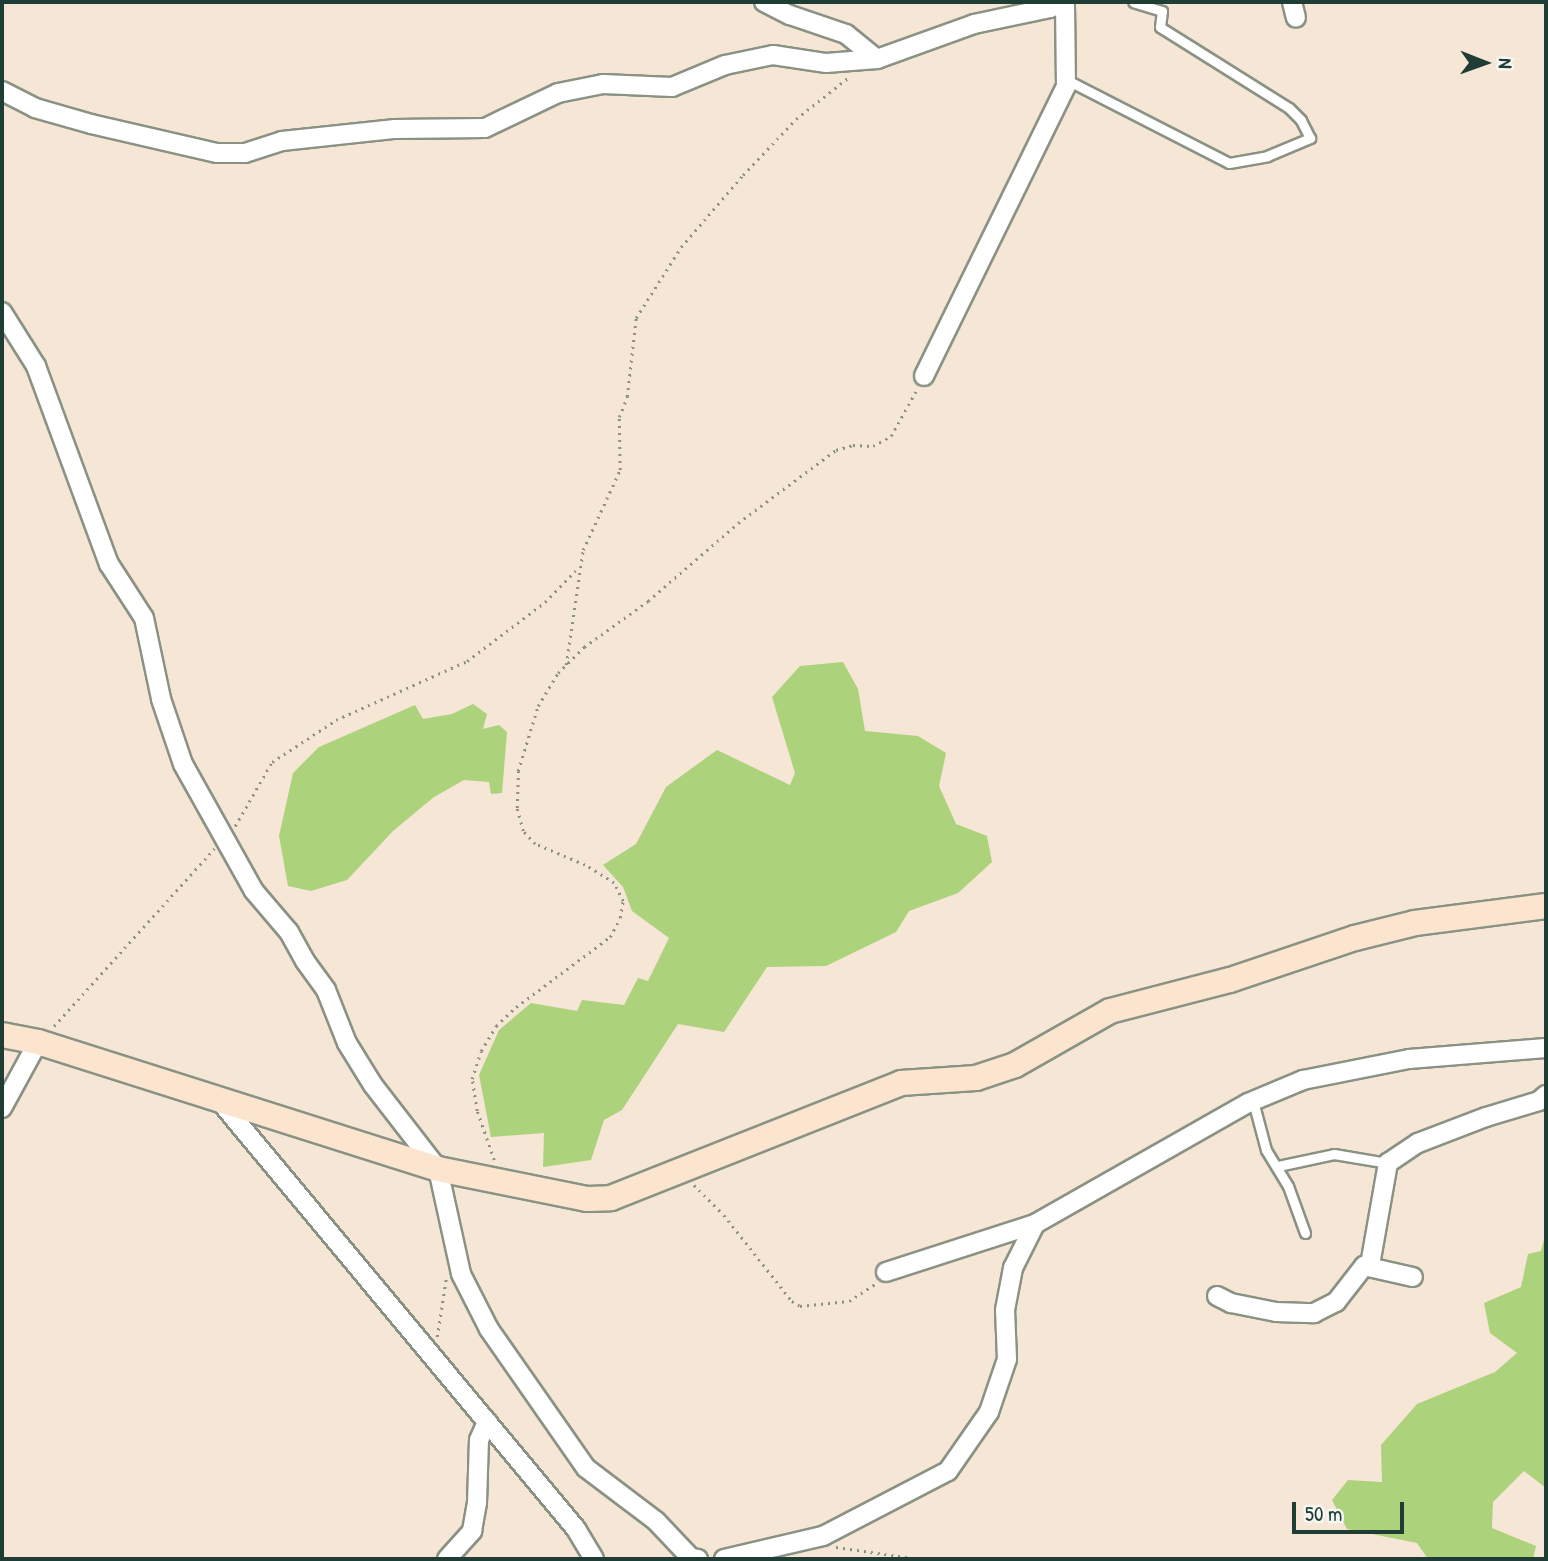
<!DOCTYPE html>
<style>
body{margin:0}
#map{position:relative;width:1548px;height:1561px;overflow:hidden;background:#f5e6d5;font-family:"Patrick Hand",sans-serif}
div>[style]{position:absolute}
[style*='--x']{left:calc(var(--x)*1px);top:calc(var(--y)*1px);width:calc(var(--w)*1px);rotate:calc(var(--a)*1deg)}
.green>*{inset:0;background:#add27c}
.path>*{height:2.5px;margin-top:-1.25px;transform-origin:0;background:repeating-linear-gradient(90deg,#8a9284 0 2px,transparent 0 7px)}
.roads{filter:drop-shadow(2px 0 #8a9284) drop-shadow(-2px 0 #8a9284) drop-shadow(0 2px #8a9284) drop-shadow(0 -2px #8a9284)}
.lane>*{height:9px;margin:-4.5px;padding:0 4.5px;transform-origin:4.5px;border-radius:4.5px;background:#fff}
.street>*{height:18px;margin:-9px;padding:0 9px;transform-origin:9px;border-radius:9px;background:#fff}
.secondary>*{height:24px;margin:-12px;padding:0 12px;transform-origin:12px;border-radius:12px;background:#fce5cf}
span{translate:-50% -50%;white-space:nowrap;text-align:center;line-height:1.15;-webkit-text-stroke:6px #f6f6f2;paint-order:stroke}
.frame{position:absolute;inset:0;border:4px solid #1f3d34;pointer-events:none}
.north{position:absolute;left:1450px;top:28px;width:70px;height:70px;-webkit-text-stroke:5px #f6f6f2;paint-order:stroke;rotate:91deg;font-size:19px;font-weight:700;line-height:28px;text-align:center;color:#1f3d34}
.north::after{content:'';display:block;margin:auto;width:24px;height:32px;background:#1f3d34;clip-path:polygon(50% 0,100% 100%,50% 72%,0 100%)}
.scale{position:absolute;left:1292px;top:1502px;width:112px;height:32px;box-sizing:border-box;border:4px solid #1f3d34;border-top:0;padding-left:9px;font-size:21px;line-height:24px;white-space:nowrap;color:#1f3d34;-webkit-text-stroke:5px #f6f6f2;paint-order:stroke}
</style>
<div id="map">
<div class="green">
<i style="clip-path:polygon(843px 662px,858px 689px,865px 731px,918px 736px,946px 753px,939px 786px,956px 824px,987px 836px,992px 862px,958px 893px,909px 911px,896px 932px,826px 966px,767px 967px,724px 1032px,678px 1024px,622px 1110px,604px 1120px,591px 1160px,543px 1167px,544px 1133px,491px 1137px,479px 1075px,499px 1030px,531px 1003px,577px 1011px,582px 1000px,624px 1005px,638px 978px,648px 981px,669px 938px,632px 911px,623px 887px,603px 865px,636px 844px,666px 787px,717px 750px,790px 785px,795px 773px,772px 697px,800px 666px)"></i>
<i style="clip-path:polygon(473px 704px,487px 714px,483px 729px,499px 725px,507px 732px,502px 793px,491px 794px,489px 782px,464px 780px,434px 797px,393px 831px,347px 880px,311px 891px,288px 886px,279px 836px,293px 773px,319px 747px,415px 705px,423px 719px,452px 714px)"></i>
<i style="clip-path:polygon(1546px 1232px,1546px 1488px,1524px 1471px,1493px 1502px,1492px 1528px,1536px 1546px,1533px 1559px,1428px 1559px,1417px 1543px,1347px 1529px,1332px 1500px,1348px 1480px,1382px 1482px,1381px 1445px,1417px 1404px,1495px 1372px,1517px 1353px,1490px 1333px,1484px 1303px,1521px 1287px,1528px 1254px,1541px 1251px)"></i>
</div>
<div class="path">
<i style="--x:2;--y:6;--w:5;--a:-53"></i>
<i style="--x:566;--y:665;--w:116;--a:-81.6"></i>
<i style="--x:583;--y:550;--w:88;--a:-65.2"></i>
<i style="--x:620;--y:470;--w:53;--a:-91.1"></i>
<i style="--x:619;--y:417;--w:22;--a:-68"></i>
<i style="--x:627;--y:397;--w:80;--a:-83.5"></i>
<i style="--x:636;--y:318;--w:84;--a:-57.6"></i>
<i style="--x:681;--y:247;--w:95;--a:-49.3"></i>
<i style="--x:743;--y:175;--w:77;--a:-46.6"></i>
<i style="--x:796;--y:119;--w:68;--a:-38.4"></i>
<i style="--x:235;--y:826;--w:74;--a:-60"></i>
<i style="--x:272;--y:762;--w:77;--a:-33.3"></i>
<i style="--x:336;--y:720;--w:144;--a:-24.2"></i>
<i style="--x:467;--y:661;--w:98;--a:-37.1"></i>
<i style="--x:545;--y:602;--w:49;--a:-45.8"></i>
<i style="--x:54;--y:1026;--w:239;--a:-47.9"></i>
<i style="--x:494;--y:1160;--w:52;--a:-109.1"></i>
<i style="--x:477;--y:1111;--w:32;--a:-99"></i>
<i style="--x:472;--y:1079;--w:29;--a:-72"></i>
<i style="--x:481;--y:1051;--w:29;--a:-59"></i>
<i style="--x:496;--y:1026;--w:28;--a:-44"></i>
<i style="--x:516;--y:1007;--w:117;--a:-36.7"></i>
<i style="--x:610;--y:937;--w:21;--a:-62"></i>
<i style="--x:620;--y:918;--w:17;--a:-80"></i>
<i style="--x:623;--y:901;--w:20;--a:-117"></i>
<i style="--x:614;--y:883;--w:34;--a:-148"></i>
<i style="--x:585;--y:865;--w:54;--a:-157.2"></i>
<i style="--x:535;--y:844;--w:18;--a:-133"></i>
<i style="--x:523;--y:831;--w:24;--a:-105"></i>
<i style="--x:517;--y:808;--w:37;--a:-88"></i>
<i style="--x:518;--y:771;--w:68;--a:-72.9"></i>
<i style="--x:538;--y:706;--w:39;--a:-59"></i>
<i style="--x:558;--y:673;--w:37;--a:-45"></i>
<i style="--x:584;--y:647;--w:79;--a:-35.7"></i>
<i style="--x:648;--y:601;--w:119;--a:-40.9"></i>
<i style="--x:738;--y:523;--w:122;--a:-36.7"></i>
<i style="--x:836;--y:450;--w:18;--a:-16"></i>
<i style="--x:853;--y:445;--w:20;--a:3"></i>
<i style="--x:873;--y:446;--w:21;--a:-29"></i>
<i style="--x:891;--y:436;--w:51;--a:-60.9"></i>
<i style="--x:694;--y:1185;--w:42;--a:45"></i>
<i style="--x:724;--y:1215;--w:110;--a:51.7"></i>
<i style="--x:792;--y:1301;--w:9;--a:32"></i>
<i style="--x:800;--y:1306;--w:49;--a:-5.8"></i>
<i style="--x:849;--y:1301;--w:31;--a:-33"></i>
<i style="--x:437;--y:1337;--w:59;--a:-81.2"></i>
<i style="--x:836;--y:1547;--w:84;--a:8.2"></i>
</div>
<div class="roads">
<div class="lane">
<i style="--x:1067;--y:80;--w:182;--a:27.1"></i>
<i style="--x:1229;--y:163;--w:39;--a:-10"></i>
<i style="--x:1267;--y:156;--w:47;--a:-22.7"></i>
<i style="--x:1310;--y:138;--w:20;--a:-117"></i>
<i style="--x:1301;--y:120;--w:17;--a:-135"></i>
<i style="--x:1289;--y:108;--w:152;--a:-147.9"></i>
<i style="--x:1160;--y:27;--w:16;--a:-83"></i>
<i style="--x:1162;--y:11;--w:30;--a:-163"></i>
<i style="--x:1253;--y:1101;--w:51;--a:75.1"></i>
<i style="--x:1266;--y:1150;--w:42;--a:58.6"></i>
<i style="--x:1288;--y:1186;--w:50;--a:70.1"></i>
<i style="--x:1278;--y:1166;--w:57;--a:-12.1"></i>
<i style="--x:1334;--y:1154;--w:55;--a:9.5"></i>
</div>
<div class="street">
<i style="--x:764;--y:2;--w:29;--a:27"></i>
<i style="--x:790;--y:15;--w:59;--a:18.7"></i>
<i style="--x:846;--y:34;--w:40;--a:39"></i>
<i style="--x:1292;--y:2;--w:16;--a:76"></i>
<i style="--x:2;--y:91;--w:37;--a:27"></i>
<i style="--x:35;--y:108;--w:58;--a:15.9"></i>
<i style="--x:91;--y:124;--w:129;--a:13"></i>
<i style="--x:217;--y:153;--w:28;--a:0"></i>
<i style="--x:245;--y:153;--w:39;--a:-18"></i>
<i style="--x:282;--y:141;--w:114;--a:-6.1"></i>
<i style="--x:395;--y:129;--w:90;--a:-0.6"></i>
<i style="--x:485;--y:128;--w:81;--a:-25.6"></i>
<i style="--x:558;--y:93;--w:46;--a:-11.3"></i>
<i style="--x:603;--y:84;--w:69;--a:2.5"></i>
<i style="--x:672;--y:87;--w:57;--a:-22.5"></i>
<i style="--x:725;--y:65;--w:49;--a:-11.8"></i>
<i style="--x:773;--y:55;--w:54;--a:8.6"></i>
<i style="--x:826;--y:63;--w:51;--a:-4.5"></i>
<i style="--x:877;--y:59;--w:103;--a:-19.8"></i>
<i style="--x:974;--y:24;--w:78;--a:-11.9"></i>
<i style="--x:1050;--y:8;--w:14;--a:-25"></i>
<i style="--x:2;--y:312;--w:64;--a:57.8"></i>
<i style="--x:36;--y:366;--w:211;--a:69.8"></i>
<i style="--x:109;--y:564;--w:64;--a:57.1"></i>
<i style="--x:144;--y:618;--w:83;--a:78.1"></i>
<i style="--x:161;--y:699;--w:69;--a:71.3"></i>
<i style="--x:183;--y:764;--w:145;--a:60.8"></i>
<i style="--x:254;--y:891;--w:54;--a:49.5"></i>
<i style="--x:289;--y:932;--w:33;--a:61"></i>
<i style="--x:305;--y:961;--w:36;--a:54"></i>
<i style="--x:326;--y:990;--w:57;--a:68.4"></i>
<i style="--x:347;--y:1043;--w:49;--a:58.2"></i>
<i style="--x:373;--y:1085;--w:106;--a:52.3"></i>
<i style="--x:438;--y:1169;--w:107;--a:77.6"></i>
<i style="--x:461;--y:1274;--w:62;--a:63"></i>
<i style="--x:489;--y:1329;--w:169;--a:55.1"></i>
<i style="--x:586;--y:1468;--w:88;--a:37.1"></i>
<i style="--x:656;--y:1521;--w:51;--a:46.6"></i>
<i style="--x:691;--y:1558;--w:7;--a:8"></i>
<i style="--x:924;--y:376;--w:323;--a:-63.9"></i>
<i style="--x:1066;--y:86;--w:84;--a:-90.7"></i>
<i style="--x:219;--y:1100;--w:558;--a:50.23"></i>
<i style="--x:576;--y:1529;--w:35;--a:59"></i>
<i style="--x:2;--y:1108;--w:75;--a:-61.4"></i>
<i style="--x:1370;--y:1265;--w:104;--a:-80"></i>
<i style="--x:1388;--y:1163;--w:36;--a:-34"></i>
<i style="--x:1418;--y:1143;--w:73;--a:-20.9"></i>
<i style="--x:1486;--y:1117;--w:55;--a:-16.8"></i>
<i style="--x:1539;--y:1101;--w:9;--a:-41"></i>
<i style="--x:886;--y:1272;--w:157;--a:-17.9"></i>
<i style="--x:1035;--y:1224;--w:245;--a:-29.6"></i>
<i style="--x:1248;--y:1103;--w:60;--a:-22.7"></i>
<i style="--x:1303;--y:1080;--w:108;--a:-11.2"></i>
<i style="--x:1409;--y:1059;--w:137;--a:-4.6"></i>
<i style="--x:1217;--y:1296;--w:16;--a:27"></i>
<i style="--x:1231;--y:1303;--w:46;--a:11.3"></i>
<i style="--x:1276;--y:1312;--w:38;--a:2"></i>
<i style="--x:1314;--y:1313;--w:25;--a:-27"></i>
<i style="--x:1336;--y:1302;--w:46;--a:-52.1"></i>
<i style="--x:1364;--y:1266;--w:50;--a:12.7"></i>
<i style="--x:447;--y:1559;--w:38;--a:-48"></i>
<i style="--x:472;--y:1531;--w:28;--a:-80"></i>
<i style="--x:477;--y:1503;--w:63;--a:-88.2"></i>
<i style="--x:479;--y:1440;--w:20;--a:-66"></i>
<i style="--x:724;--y:1559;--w:102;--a:-13.1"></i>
<i style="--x:823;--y:1536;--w:141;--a:-27.5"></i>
<i style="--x:948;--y:1471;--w:72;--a:-55.2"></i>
<i style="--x:989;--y:1412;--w:56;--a:-71.2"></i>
<i style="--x:1007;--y:1359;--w:49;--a:-92.3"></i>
<i style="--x:1005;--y:1310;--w:43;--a:-79.2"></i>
<i style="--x:1013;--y:1268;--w:49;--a:-63.4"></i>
</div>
<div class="secondary">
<i style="--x:2;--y:1035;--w:37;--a:11"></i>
<i style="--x:38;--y:1042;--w:420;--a:17.6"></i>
<i style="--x:438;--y:1169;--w:152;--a:11.4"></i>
<i style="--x:587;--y:1199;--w:24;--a:-2"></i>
<i style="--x:611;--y:1198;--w:312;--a:-21.6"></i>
<i style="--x:901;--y:1083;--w:75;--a:-3.8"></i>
<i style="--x:976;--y:1078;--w:41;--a:-18.4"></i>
<i style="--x:1015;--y:1065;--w:109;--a:-29.6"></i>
<i style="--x:1110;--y:1011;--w:124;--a:-14.5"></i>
<i style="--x:1230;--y:980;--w:132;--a:-18.6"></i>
<i style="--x:1355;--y:938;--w:62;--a:-14"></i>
<i style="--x:1415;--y:923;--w:132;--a:-7.4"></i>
</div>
</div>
<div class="frame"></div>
<div class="north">N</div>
<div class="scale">50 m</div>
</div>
